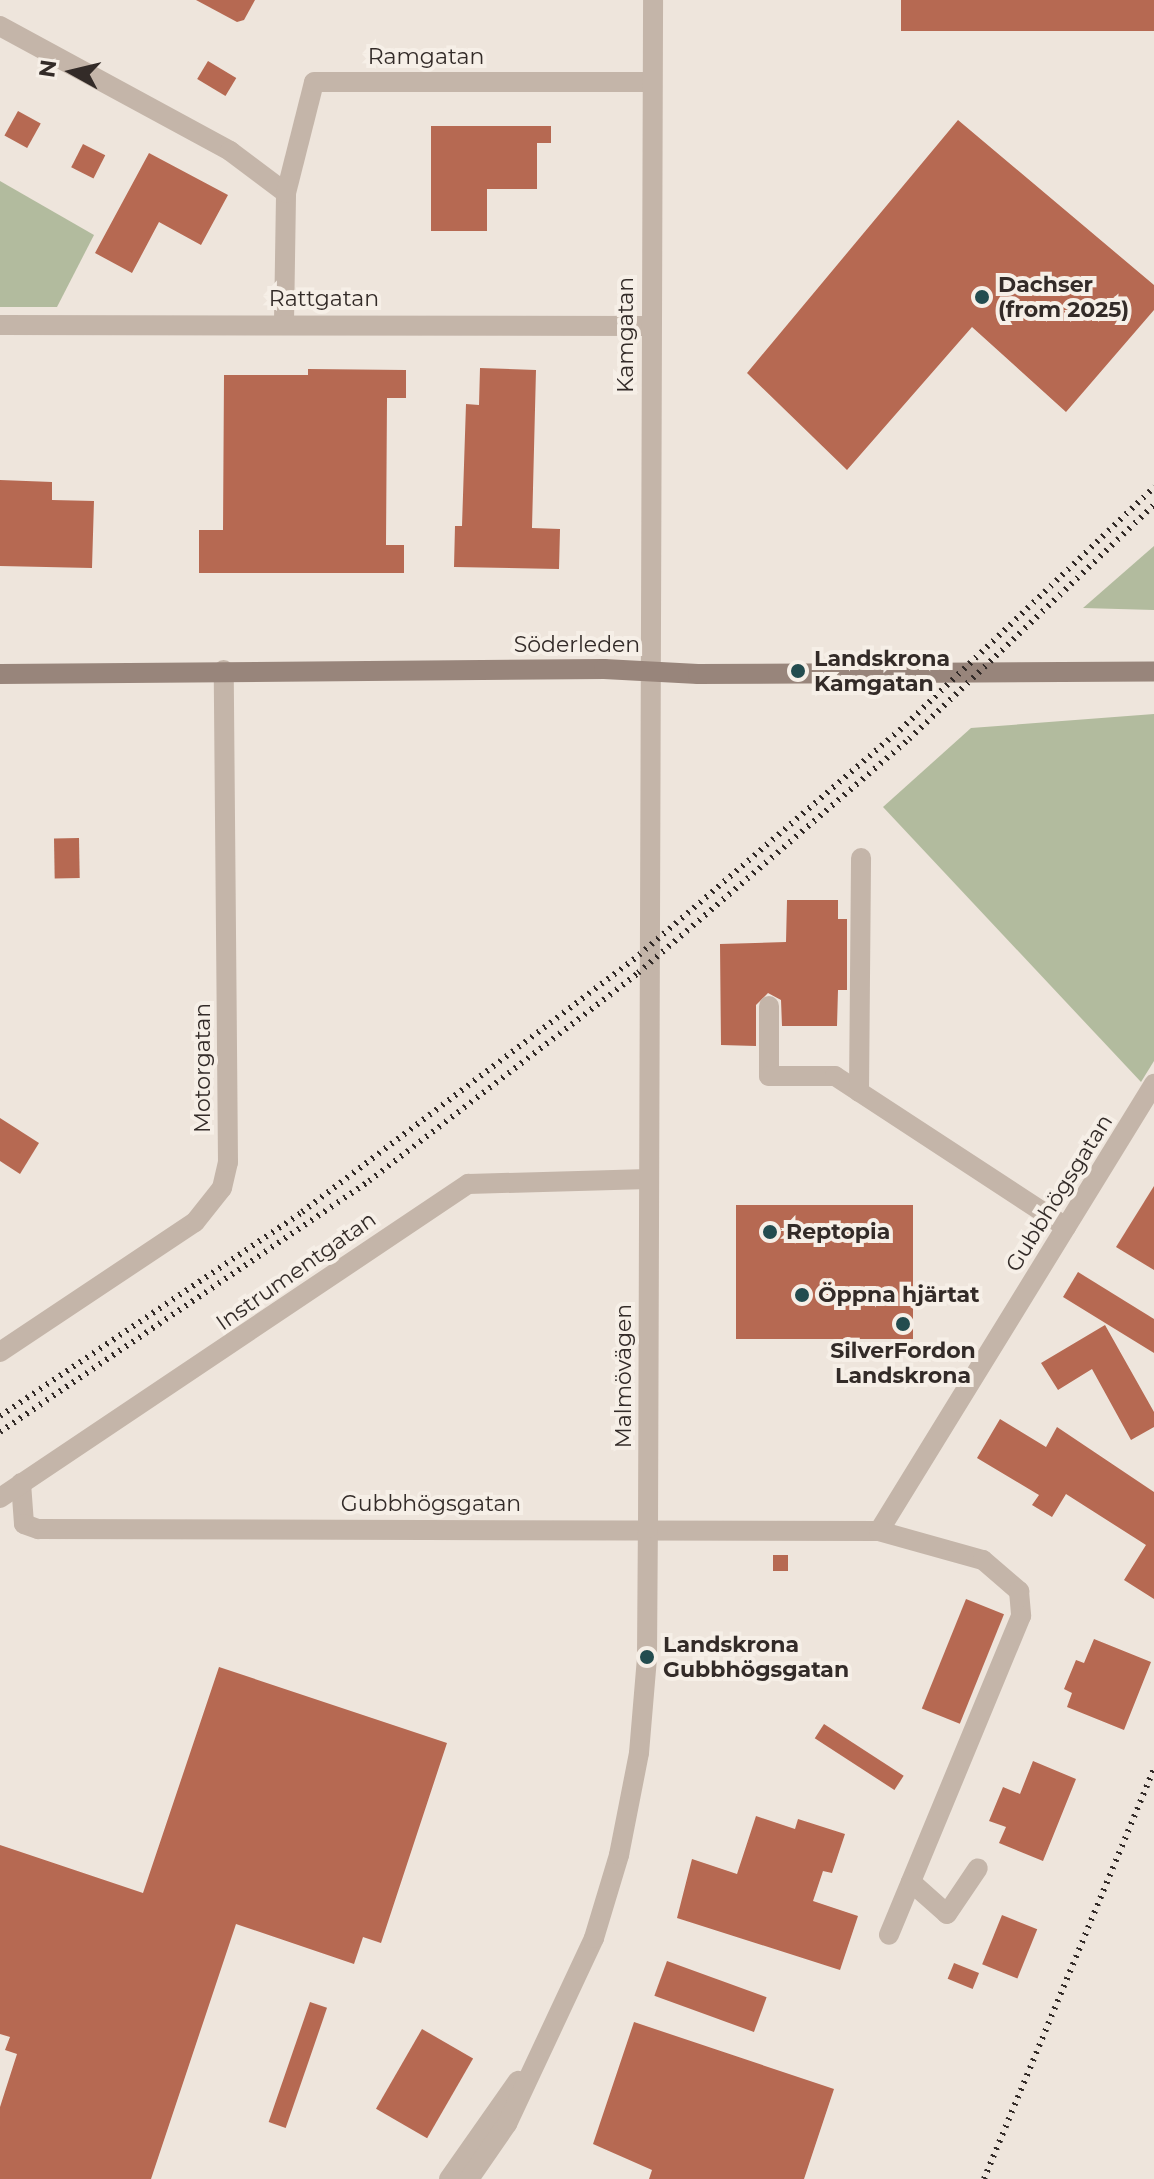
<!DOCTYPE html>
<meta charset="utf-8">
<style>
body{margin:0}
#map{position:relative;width:1154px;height:2179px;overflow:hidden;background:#eee5dc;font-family:Montserrat,sans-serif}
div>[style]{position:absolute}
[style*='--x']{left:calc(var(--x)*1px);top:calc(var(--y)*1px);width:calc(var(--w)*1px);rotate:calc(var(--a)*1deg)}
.green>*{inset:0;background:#b2bb9e}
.building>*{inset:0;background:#b66952;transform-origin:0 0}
.street>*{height:20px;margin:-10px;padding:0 10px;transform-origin:10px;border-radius:10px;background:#c4b5a9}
.secondary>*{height:20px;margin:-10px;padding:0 10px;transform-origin:10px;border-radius:10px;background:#98857b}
.rail>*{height:6px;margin-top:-3px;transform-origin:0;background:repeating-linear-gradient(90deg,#332b28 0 2px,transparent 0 8px)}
.dots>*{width:22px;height:22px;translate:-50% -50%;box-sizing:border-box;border:4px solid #f6efe7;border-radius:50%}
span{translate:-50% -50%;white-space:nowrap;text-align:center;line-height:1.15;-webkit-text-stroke:8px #f6efe7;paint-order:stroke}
.street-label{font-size:22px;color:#332b28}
.poi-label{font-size:22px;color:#332b28;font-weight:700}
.left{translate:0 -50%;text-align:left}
.north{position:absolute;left:32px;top:32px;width:80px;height:80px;-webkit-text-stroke:6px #f6efe7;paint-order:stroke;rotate:278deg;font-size:22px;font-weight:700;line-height:32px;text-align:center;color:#332b28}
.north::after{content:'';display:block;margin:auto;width:28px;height:36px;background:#332b28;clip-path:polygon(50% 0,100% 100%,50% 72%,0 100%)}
</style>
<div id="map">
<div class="green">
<i style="clip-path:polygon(0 181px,94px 235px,57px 307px,0 307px)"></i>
<i style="clip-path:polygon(1154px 546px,1154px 610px,1083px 608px)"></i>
<i style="clip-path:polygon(1154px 714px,1154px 1061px,1141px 1082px,883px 807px,971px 728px)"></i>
</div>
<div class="building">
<i style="clip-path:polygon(196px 0,255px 0,244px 20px,237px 22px)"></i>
<i style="left:901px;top:0;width:253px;height:31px"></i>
<i style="left:208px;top:61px;width:33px;height:21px;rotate:31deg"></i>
<i style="left:18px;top:111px;width:26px;height:28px;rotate:29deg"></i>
<i style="clip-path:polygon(958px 120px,1154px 285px,1154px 310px,1066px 412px,972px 327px,847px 470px,747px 373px)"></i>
<i style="clip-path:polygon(431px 126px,551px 126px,551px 143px,537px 143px,537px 189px,487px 189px,487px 231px,431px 231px)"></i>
<i style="left:83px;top:144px;width:25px;height:26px;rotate:27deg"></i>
<i style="clip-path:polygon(149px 153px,228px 195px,201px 245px,159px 222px,132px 273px,95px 253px)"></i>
<i style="clip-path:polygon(480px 368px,536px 370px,532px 528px,560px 529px,559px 569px,454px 567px,455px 526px,462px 526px,466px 404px,479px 405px)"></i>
<i style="clip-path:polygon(308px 369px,406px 370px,406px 398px,387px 398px,386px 545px,404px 545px,404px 573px,199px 573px,199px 530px,223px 530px,224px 375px,308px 375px)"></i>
<i style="clip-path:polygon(0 480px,52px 482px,52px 500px,94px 501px,92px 568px,0 566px)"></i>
<i style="left:79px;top:838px;width:40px;height:25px;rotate:89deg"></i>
<i style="clip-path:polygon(787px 900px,838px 900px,838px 919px,847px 919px,847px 990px,838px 990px,837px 1026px,782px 1026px,781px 1000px,768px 993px,756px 1005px,756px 1046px,721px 1045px,720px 944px,786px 942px)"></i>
<i style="clip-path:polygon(0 1118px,39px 1143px,20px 1174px,0 1161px)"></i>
<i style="clip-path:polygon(1154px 1186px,1154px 1270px,1116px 1247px)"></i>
<i style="left:736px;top:1205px;width:177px;height:134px"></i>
<i style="clip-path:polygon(1078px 1272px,1154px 1319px,1154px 1353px,1063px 1297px)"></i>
<i style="clip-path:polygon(1105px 1325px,1154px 1412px,1154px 1427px,1131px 1440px,1092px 1369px,1058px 1390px,1041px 1363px)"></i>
<i style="clip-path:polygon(1000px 1419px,1046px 1447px,1057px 1427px,1154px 1492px,1154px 1599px,1124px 1580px,1146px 1545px,1066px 1494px,1052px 1517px,1032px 1505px,1039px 1495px,977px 1458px)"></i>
<i style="left:773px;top:1555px;width:15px;height:16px"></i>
<i style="left:966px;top:1599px;width:41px;height:118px;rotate:22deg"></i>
<i style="clip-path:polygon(1094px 1639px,1151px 1662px,1124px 1730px,1067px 1707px,1072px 1693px,1064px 1689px,1076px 1660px,1084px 1663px)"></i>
<i style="clip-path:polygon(219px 1667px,447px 1743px,381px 1943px,363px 1937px,354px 1964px,236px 1924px,151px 2179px,0 2179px,0 2107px,17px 2054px,5px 2050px,10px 2037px,0 2034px,0 1845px,143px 1893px)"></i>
<i style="left:824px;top:1724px;width:95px;height:17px;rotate:33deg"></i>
<i style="clip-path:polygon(1033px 1761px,1076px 1779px,1043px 1861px,999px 1843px,1006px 1827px,989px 1821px,1003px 1787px,1020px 1794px)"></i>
<i style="clip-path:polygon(756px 1816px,795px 1829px,798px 1819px,845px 1834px,832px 1873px,823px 1871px,813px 1901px,858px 1916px,840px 1970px,677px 1918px,692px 1859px,737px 1874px)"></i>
<i style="left:1002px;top:1915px;width:38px;height:53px;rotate:22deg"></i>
<i style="left:667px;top:1961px;width:106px;height:37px;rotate:20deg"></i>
<i style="left:954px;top:1963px;width:27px;height:17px;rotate:22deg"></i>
<i style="left:310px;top:2002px;width:18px;height:127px;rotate:19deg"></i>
<i style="clip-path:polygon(634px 2022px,834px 2089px,804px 2179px,649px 2179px,652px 2170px,593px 2144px)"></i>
<i style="left:422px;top:2029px;width:59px;height:92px;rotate:30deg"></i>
</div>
<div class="street">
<i style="--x:0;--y:26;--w:262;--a:28.5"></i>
<i style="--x:230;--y:151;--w:70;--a:36.9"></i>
<i style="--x:284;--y:323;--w:130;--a:-89.1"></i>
<i style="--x:286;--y:193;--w:114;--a:-75.8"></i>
<i style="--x:314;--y:82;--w:338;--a:0"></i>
<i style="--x:0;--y:325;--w:649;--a:0.09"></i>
<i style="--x:769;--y:1006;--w:70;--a:90"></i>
<i style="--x:769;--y:1076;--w:66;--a:0"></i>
<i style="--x:835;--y:1076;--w:276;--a:33.2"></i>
<i style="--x:859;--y:1092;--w:234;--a:-89.5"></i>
<i style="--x:0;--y:1352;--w:234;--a:-33.7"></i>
<i style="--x:195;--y:1222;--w:43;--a:-51.5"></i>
<i style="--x:222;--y:1188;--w:27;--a:-77"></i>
<i style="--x:228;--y:1162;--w:492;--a:-90.5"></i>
<i style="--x:21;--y:1483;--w:41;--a:85.8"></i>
<i style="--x:24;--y:1524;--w:15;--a:20"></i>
<i style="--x:38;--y:1529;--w:841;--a:0.14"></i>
<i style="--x:879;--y:1531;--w:525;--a:-58.4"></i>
<i style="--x:0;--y:1498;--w:564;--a:-33.86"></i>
<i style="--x:468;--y:1184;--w:181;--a:-1.6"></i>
<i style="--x:879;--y:1531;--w:108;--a:15.6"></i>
<i style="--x:983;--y:1560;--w:48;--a:40.7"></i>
<i style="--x:1019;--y:1591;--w:25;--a:85"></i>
<i style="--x:1021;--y:1616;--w:345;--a:112.5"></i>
<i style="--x:911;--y:1882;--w:48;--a:41.6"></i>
<i style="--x:947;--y:1914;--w:55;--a:-56"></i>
<i style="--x:449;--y:2179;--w:120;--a:-54.9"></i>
<i style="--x:469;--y:2179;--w:67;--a:-55.4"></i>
<i style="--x:507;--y:2124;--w:205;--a:-64.9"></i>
<i style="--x:594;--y:1938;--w:87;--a:-73.2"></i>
<i style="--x:619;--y:1855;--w:104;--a:-78.9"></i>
<i style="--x:639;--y:1753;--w:96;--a:-85.2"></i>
<i style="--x:647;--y:1657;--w:129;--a:-89.6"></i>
<i style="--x:648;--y:1528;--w:1528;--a:-89.81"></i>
</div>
<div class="secondary">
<i style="--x:0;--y:674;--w:604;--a:-0.47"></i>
<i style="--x:604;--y:669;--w:94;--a:3"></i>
<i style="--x:698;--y:674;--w:456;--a:-0.3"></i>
</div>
<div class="rail">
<i style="--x:0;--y:1416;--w:364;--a:-34"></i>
<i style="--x:302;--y:1212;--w:424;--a:-37.3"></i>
<i style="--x:639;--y:955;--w:345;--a:-40.8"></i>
<i style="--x:900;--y:730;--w:352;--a:-43.7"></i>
<i style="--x:0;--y:1432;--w:446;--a:-34.2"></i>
<i style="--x:369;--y:1181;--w:340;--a:-37.7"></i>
<i style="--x:638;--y:973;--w:358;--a:-40.8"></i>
<i style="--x:909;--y:739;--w:339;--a:-43.7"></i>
<i style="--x:984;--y:2179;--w:444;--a:-67.5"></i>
</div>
<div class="dots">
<i style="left:982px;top:297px;background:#234c4f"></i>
<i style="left:798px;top:671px;background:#234c4f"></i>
<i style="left:770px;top:1232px;background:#234c4f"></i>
<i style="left:802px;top:1295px;background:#234c4f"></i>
<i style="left:903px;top:1324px;background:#234c4f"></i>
<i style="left:647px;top:1657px;background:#234c4f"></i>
</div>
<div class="street-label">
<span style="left:426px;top:57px">Ramgatan</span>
<span style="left:324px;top:299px">Rattgatan</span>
<span style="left:626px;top:335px;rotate:-90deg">Kamgatan</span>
<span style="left:577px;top:645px">Söderleden</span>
<span style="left:203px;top:1068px;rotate:-90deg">Motorgatan</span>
<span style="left:1059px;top:1193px;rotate:-58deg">Gubbhögsgatan</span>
<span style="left:296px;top:1271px;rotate:-35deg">Instrumentgatan</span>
<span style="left:624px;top:1376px;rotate:-90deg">Malmövägen</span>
<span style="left:431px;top:1504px">Gubbhögsgatan</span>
</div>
<div class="poi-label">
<span class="left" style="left:998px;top:297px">Dachser<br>(from 2025)</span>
<span class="left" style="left:814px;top:671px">Landskrona<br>Kamgatan</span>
<span class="left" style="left:786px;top:1232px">Reptopia</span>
<span class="left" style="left:818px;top:1295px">Öppna hjärtat</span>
<span style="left:903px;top:1363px">SilverFordon<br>Landskrona</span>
<span class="left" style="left:663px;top:1657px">Landskrona<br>Gubbhögsgatan</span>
</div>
<div class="north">N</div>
</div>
